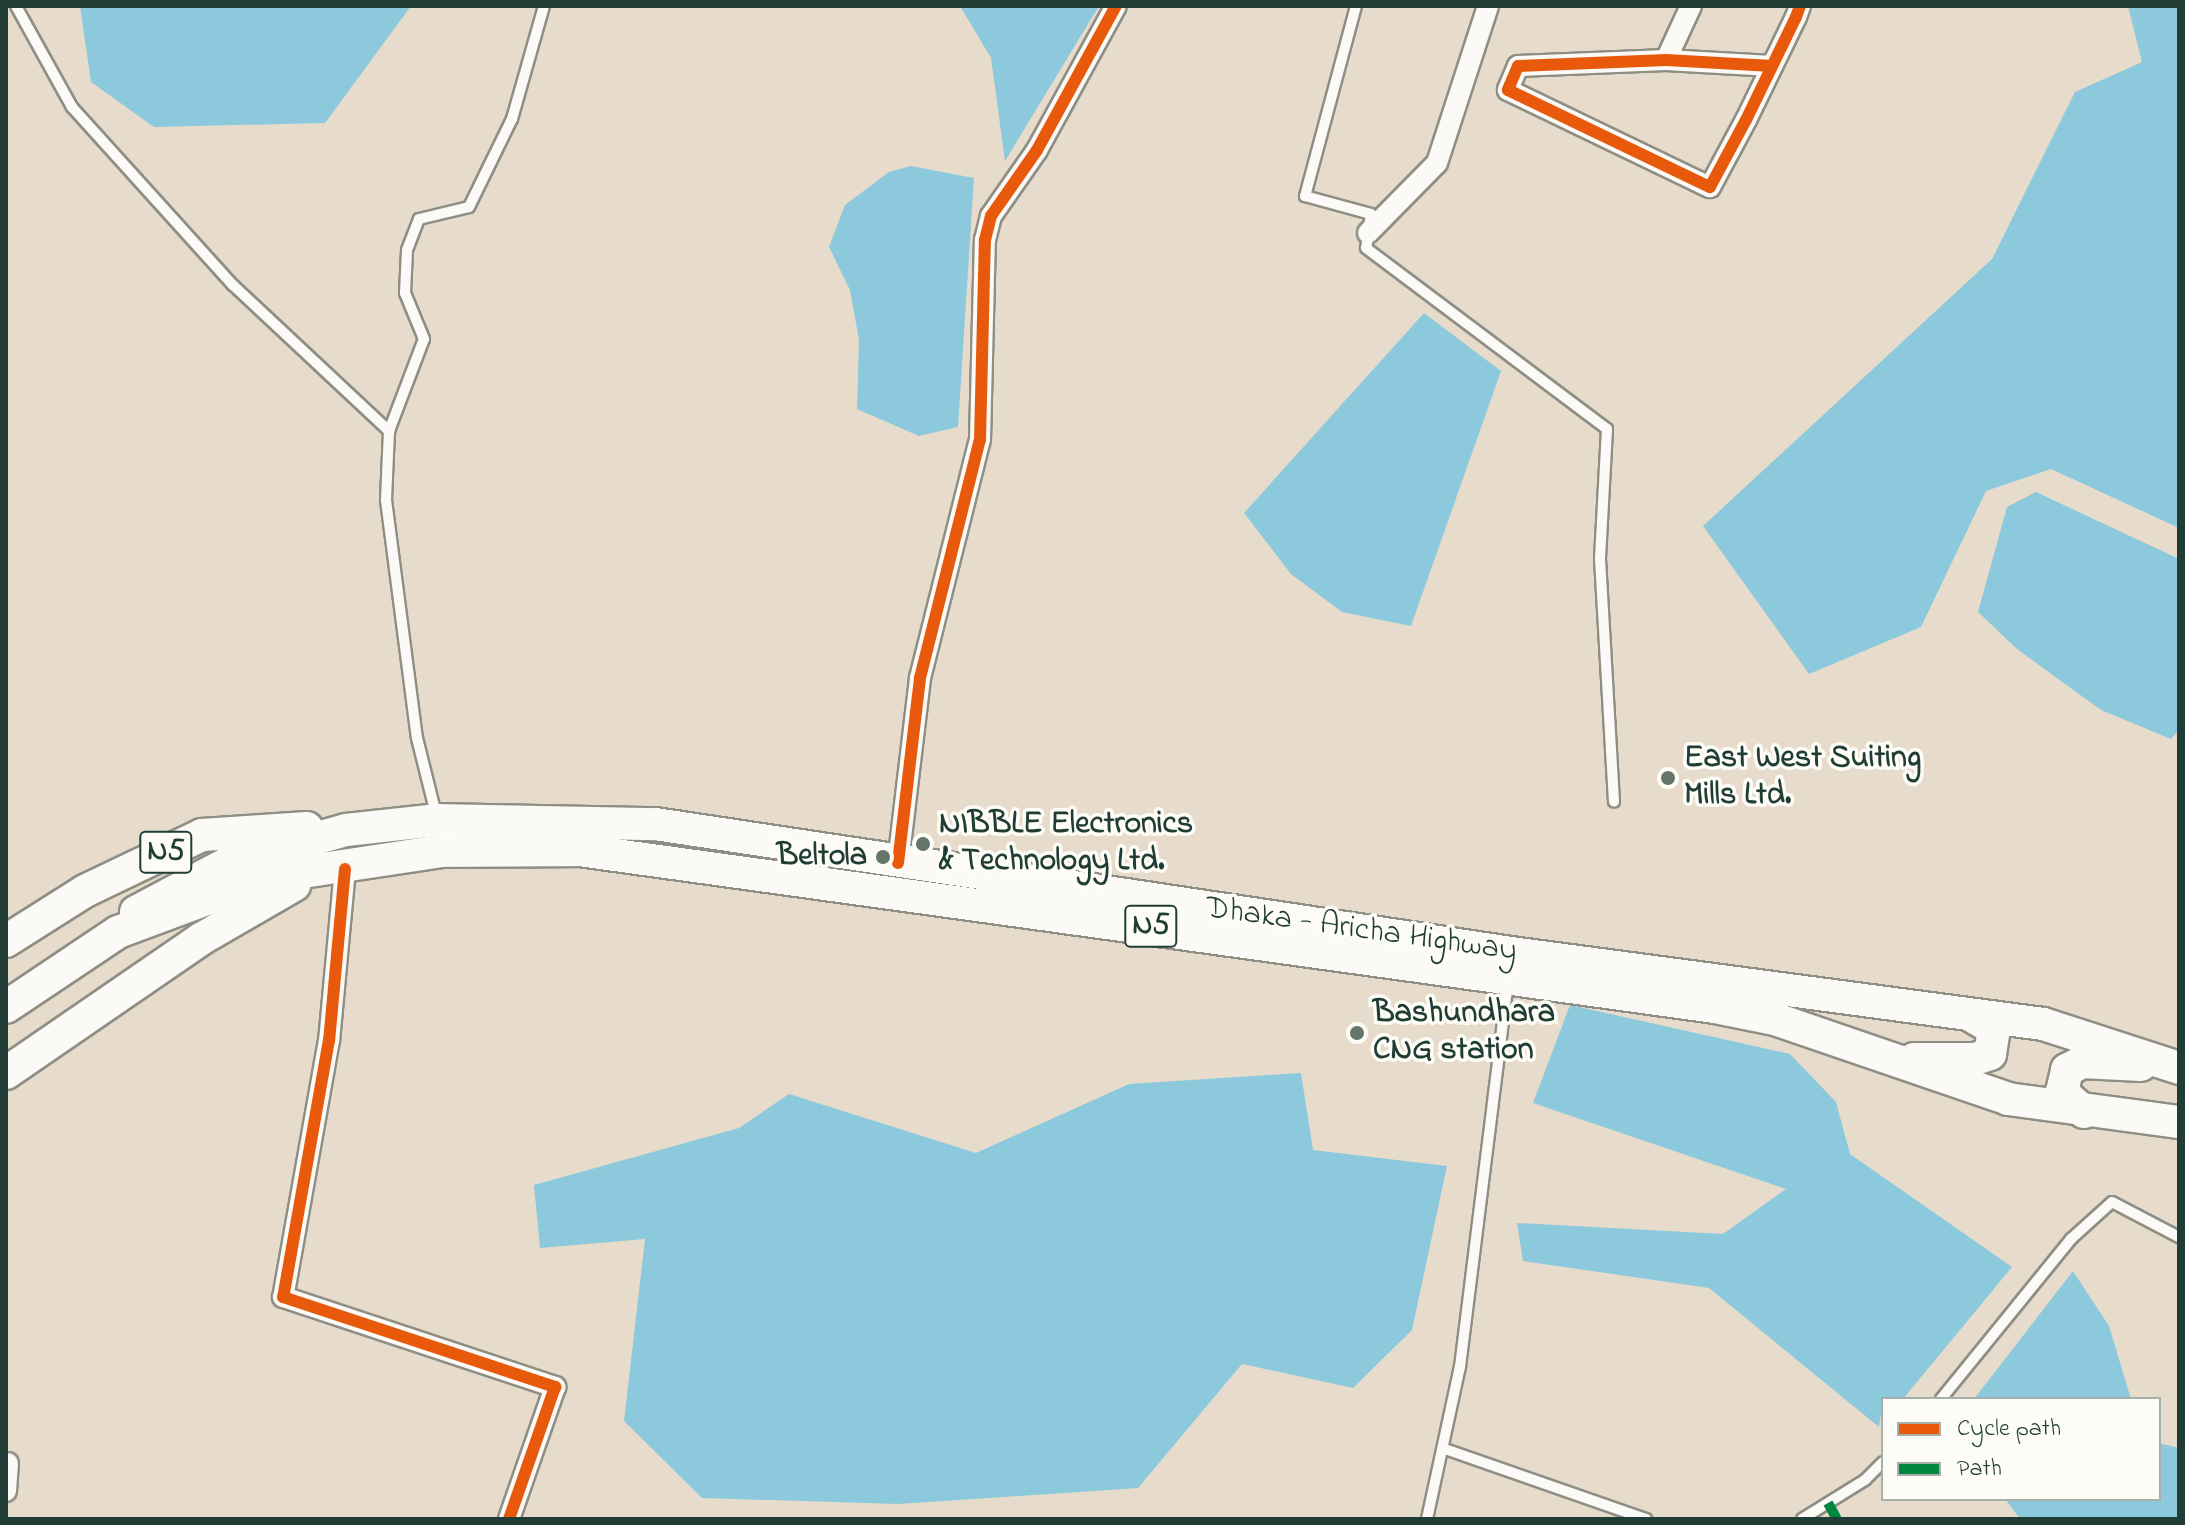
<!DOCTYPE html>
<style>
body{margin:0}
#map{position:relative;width:2185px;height:1525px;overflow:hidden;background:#e7dccc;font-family:"Indie Flower",sans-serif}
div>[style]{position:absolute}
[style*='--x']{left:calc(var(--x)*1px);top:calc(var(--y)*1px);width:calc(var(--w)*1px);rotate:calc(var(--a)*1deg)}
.water>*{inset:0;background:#8cc9dc}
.roads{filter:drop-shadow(2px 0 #8e8e84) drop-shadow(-2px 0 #8e8e84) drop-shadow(0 2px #8e8e84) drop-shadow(0 -2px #8e8e84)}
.service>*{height:10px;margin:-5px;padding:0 5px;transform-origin:5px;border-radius:5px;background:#fbfaf7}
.minor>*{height:20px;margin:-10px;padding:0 10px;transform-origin:10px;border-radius:10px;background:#fbfaf7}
.trunk>*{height:32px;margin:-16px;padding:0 16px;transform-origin:16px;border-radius:16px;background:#fbfaf7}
.quiet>*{height:10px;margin-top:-5px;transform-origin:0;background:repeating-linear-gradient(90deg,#00873e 0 20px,transparent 0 30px)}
.cycleway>*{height:12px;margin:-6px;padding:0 6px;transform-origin:6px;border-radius:6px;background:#e8590c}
.dots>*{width:22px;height:22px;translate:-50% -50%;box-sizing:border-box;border:4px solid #fdfcf7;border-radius:50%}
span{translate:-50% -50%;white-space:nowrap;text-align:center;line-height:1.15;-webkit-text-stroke:7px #fdfcf7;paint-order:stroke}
.shield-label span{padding:2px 6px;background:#fdfcf7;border:2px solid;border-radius:6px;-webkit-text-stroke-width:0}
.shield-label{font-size:30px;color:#1f3d34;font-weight:700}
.poi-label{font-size:32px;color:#1f3d34;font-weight:700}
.left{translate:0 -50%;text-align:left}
.right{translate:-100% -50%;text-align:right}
.street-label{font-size:32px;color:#1f3d34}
.frame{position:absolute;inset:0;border:8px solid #1f3d34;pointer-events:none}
.legend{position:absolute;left:1881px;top:1397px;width:280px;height:104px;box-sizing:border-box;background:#fdfcf7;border:2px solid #a4b0a9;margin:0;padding:10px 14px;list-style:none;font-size:24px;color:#1f3d34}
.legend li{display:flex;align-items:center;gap:16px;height:40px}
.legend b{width:40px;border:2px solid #a4b0a9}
</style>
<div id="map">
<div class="water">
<i style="clip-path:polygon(80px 6px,411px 6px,325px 123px,154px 127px,91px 82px)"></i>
<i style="clip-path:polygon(960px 6px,1099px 6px,1005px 161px,991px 58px)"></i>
<i style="clip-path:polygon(2128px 6px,2179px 6px,2179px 528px,2051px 469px,1986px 491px,1921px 627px,1809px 674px,1703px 526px,1992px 259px,2075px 92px,2142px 62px)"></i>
<i style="clip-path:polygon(911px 166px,974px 178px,958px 427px,919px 436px,857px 409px,859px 340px,850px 290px,829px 247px,845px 205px,889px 172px)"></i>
<i style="clip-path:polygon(1424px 313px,1501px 371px,1411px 626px,1342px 612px,1291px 574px,1244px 513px)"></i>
<i style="clip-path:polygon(2036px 492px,2179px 559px,2179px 730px,2171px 739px,2101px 710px,2017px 649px,1978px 612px,2007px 507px)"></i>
<i style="clip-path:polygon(1570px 1005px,1790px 1054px,1836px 1102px,1850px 1154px,2012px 1267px,1903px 1399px,1883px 1399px,1879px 1427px,1709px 1288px,1523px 1261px,1517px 1223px,1723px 1234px,1786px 1189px,1533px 1103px)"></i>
<i style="clip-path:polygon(1301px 1073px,1313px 1150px,1447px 1166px,1412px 1330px,1353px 1388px,1242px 1364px,1138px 1488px,898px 1504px,702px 1498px,624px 1421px,645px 1239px,540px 1248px,534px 1185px,739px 1128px,789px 1094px,976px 1153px,1129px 1084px)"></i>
<i style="clip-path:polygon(2073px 1271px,2109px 1326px,2131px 1399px,1974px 1399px)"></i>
<i style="clip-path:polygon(2159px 1443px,2179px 1448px,2179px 1519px,2020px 1519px,2005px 1499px,2159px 1499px)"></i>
</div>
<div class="roads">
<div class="service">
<i style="--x:16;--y:6;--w:115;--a:61"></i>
<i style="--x:72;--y:107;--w:240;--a:47.9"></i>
<i style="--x:233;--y:285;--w:214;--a:43.1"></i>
<i style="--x:389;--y:431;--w:69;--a:92.5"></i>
<i style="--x:386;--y:500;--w:240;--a:82.6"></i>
<i style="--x:417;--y:738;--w:82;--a:76"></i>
<i style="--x:1356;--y:6;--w:197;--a:105"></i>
<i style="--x:1305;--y:196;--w:68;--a:15.3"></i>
<i style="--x:1371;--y:214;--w:34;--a:98"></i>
<i style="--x:1366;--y:248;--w:301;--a:36.9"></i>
<i style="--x:1607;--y:429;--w:130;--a:93.1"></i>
<i style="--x:1600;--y:559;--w:243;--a:86.7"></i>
<i style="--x:389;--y:431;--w:98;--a:-69.2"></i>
<i style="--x:424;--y:339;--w:50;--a:-112.4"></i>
<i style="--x:405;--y:293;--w:43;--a:-87.3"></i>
<i style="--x:407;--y:250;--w:33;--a:-69"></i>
<i style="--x:419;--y:219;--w:51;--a:-13.5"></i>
<i style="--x:469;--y:207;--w:98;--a:-64"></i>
<i style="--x:512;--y:119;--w:117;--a:-74.2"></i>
<i style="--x:1941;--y:1399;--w:206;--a:-50.9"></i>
<i style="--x:2071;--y:1239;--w:55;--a:-42.1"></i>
<i style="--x:2112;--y:1202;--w:76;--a:27.6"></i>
<i style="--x:1445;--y:1449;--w:213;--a:19.2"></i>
<i style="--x:1427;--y:1519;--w:156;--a:-77.8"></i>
<i style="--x:1460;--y:1367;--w:389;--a:-82.9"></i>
<i style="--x:1802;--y:1519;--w:74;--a:-31.8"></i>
<i style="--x:1865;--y:1480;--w:25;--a:-45"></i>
</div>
<div class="minor">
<i style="--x:1666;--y:60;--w:60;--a:-65.2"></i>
<i style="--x:1772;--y:66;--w:106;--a:-176.8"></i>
<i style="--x:1666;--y:60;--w:148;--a:177.7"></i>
<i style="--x:1518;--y:66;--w:26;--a:113"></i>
<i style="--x:1508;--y:90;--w:224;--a:25.7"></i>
<i style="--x:1710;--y:187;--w:76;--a:-61.8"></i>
<i style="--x:1746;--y:120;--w:114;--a:-64.1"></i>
<i style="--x:1796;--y:17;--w:12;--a:-70"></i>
<i style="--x:1368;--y:233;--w:98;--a:-45.4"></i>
<i style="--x:1437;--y:163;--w:165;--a:-72"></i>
<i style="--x:898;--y:863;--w:186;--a:-83.2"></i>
<i style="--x:920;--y:678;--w:245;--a:-75.9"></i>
<i style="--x:980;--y:440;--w:200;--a:-88.6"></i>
<i style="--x:985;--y:240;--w:25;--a:-76"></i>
<i style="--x:991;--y:216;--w:80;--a:-55.1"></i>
<i style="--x:1037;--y:150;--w:164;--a:-61.3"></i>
<i style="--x:345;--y:869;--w:172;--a:95.3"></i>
<i style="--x:329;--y:1040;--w:261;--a:100.1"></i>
<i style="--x:283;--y:1297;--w:287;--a:18.3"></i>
<i style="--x:555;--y:1387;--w:140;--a:109.2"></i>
<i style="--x:6;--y:1491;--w:28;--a:-86"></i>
</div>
<div class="trunk">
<i style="--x:136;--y:912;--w:104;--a:-28"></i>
<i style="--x:228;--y:863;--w:123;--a:-15.6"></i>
<i style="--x:346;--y:830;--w:93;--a:-6.2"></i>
<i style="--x:438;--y:820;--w:217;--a:1.1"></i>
<i style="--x:655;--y:824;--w:866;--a:8.57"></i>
<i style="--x:1511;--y:953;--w:537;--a:7.6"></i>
<i style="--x:2043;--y:1024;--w:143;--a:17.9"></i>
<i style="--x:6;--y:941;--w:93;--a:-32.3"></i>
<i style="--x:85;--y:891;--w:130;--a:-25.6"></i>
<i style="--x:202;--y:835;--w:105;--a:-3.8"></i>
<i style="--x:6;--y:1007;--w:135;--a:-33.8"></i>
<i style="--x:118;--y:932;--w:155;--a:-20.4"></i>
<i style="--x:263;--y:878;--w:180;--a:-8.6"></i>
<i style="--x:441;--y:851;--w:138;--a:-0.4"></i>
<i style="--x:579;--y:850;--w:1147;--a:7.87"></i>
<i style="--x:1715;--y:1007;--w:61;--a:11.3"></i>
<i style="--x:1775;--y:1019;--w:246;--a:18.9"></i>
<i style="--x:2008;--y:1099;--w:173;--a:7.7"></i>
<i style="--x:1914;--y:1059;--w:61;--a:0"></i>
<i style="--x:1975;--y:1059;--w:16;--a:-18"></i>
<i style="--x:1990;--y:1054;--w:25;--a:-81"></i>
<i style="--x:1994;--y:1029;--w:30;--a:-150"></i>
<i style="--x:6;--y:1073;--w:237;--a:-34.5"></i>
<i style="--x:201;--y:939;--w:108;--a:-30.1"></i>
<i style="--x:2084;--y:1112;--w:30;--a:-138"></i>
<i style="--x:2062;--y:1092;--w:23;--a:-77"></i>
<i style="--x:2067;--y:1070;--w:17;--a:-28"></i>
<i style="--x:2082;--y:1062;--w:59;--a:2.9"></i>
</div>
</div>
<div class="quiet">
<i style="--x:1828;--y:1503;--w:18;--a:61"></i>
</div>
<div class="cycleway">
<i style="--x:1772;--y:66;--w:106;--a:-176.8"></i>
<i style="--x:1666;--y:60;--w:148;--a:177.7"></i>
<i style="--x:1518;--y:66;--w:26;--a:113"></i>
<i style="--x:1508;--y:90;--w:224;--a:25.7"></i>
<i style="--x:1710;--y:187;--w:76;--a:-61.8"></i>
<i style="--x:1746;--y:120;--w:114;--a:-64.1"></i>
<i style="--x:1796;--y:17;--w:12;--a:-70"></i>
<i style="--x:898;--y:863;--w:186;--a:-83.2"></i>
<i style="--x:920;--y:678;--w:245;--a:-75.9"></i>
<i style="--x:980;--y:440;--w:200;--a:-88.6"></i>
<i style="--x:985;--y:240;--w:25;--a:-76"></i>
<i style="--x:991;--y:216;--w:80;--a:-55.1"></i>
<i style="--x:1037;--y:150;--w:164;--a:-61.3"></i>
<i style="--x:345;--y:869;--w:172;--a:95.3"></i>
<i style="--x:329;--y:1040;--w:261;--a:100.1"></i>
<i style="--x:283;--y:1297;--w:287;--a:18.3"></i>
<i style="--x:555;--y:1387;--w:140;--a:109.2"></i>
</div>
<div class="dots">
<i style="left:1668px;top:778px;background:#657569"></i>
<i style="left:923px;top:844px;background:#657569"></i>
<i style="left:883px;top:857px;background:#657569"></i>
<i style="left:1357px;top:1033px;background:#657569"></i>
</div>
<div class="shield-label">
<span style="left:166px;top:852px">N5</span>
<span style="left:1151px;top:926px">N5</span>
</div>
<div class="poi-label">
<span class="left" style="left:1684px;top:778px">East West Suiting<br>Mills Ltd.</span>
<span class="left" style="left:939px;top:844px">NIBBLE Electronics<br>&amp; Technology Ltd.</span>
<span class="right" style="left:867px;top:857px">Beltola</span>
<span class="left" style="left:1373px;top:1033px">Bashundhara<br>CNG station</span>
</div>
<div class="street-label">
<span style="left:1361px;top:931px;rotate:8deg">Dhaka - Aricha Highway</span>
</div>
<div class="frame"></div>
<ul class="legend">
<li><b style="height:10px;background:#e8590c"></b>Cycle path</li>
<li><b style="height:10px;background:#00873e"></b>Path</li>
</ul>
</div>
